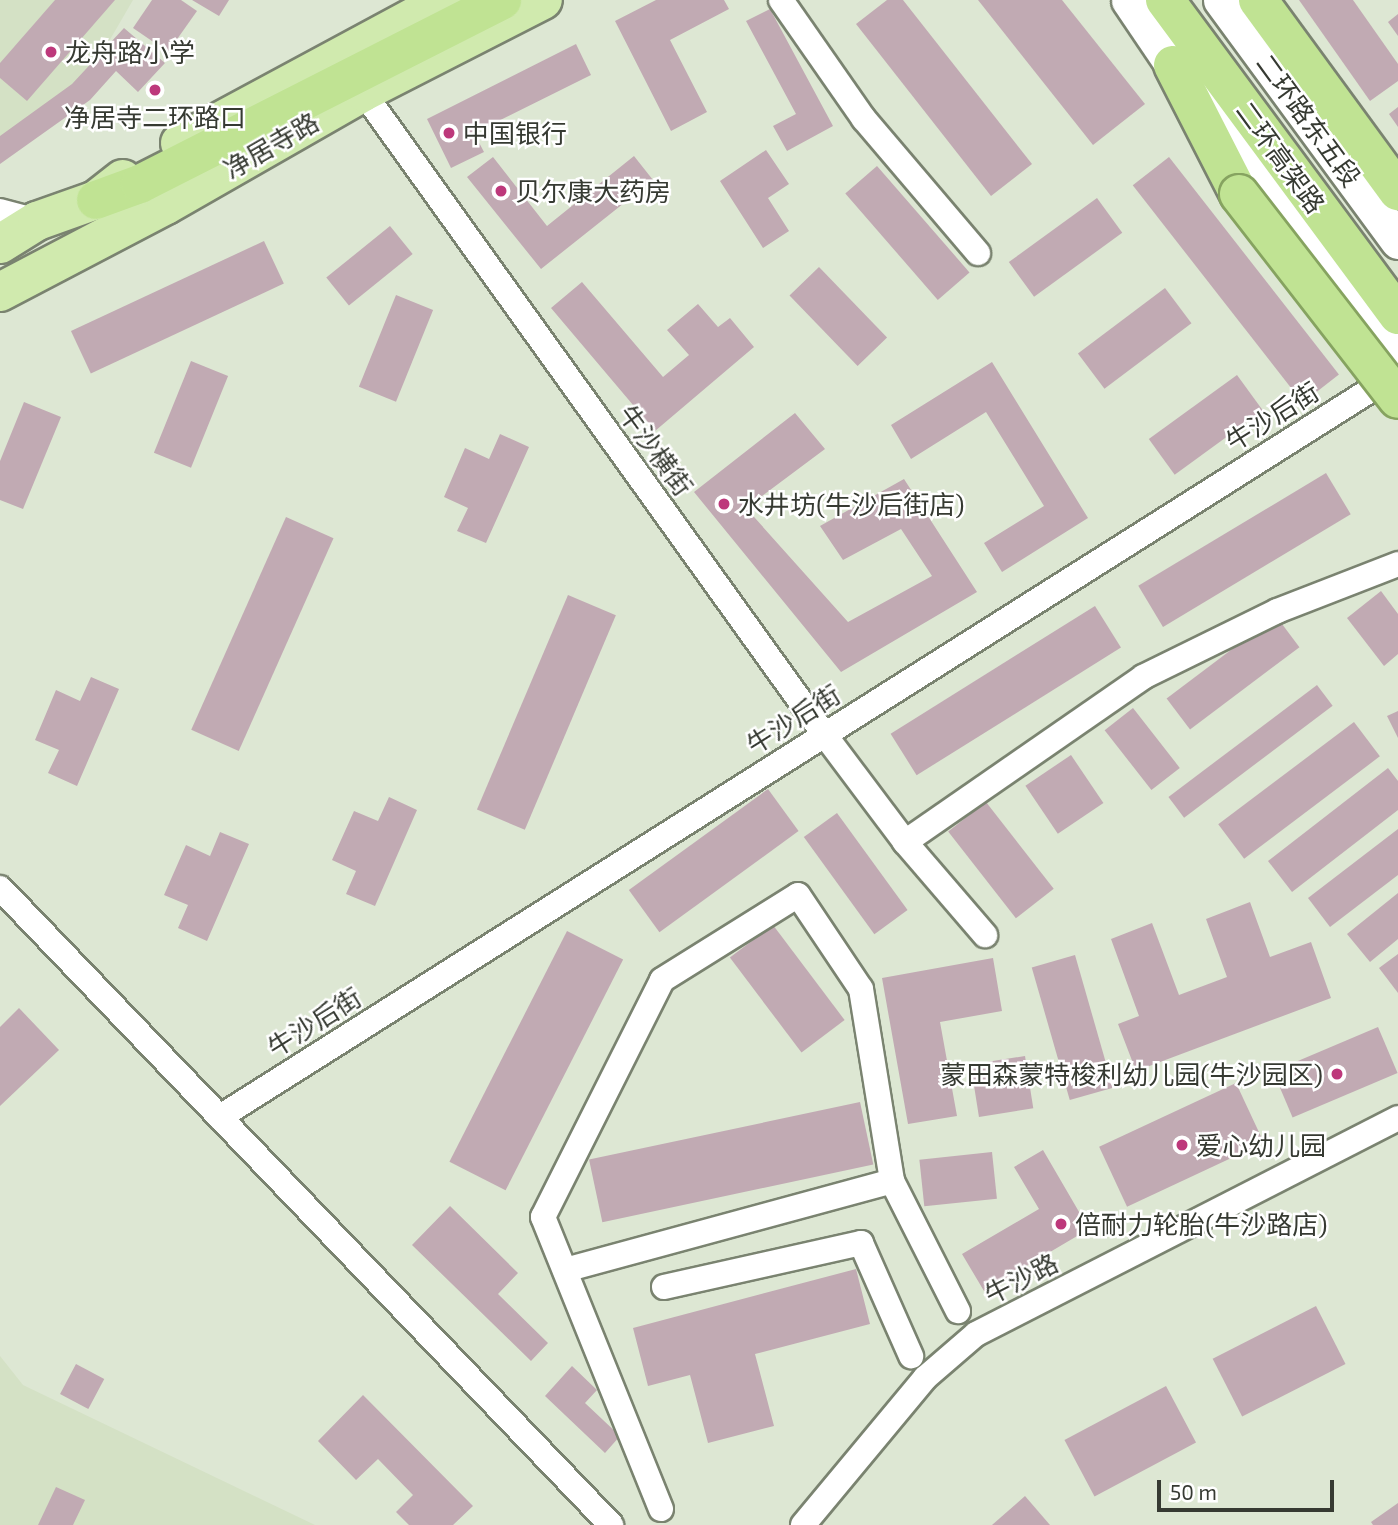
<!DOCTYPE html>
<meta charset="utf-8">
<style>
body{margin:0}
#map{position:relative;width:1398px;height:1525px;overflow:hidden;background:#dde7d3;font-family:"Exo 2","Noto Sans SC",sans-serif}
div>[style]{position:absolute}
[style*='--x']{left:calc(var(--x)*1px);top:calc(var(--y)*1px);width:calc(var(--w)*1px);rotate:calc(var(--a)*1deg)}
.built>*{inset:0;background:#d4e1c5}
.building>*{inset:0;background:#c1aab3;transform-origin:0 0}
.roads{filter:drop-shadow(2px 0 #7a8370) drop-shadow(-2px 0 #7a8370) drop-shadow(0 2px #7a8370) drop-shadow(0 -2px #7a8370)}
.minor>*{height:24px;margin:-12px;padding:0 12px;transform-origin:12px;border-radius:12px;background:#fff}
.secondary>*{height:35px;margin:-17.5px;padding:0 17.5px;transform-origin:17.5px;border-radius:17.5px;background:#fff}
.primary>*{height:38px;margin:-19px;padding:0 19px;transform-origin:19px;border-radius:19px;background:#d0eaae}
.trunk>*{height:38px;margin:-19px;padding:0 19px;transform-origin:19px;border-radius:19px;background:#c0e393}
.bridges{filter:drop-shadow(2px 0 #86a360) drop-shadow(-2px 0 #86a360) drop-shadow(0 2px #86a360) drop-shadow(0 -2px #86a360)}
.trunk-bridge>*{height:38px;margin:-19px;padding:0 19px;transform-origin:19px;border-radius:19px;background:#c0e393}
.dots>*{width:19px;height:19px;translate:-50% -50%;box-sizing:border-box;border:4px solid #fff;border-radius:50%}
span{translate:-50% -50%;white-space:nowrap;text-align:center;line-height:1.15;-webkit-text-stroke:5px #fff;paint-order:stroke}
.poi-label{font-size:26px;color:#363a32}
.left{translate:0 -50%;text-align:left}
.right{translate:-100% -50%;text-align:right}
.street-label{font-size:26px;color:#363a32}
.scale{position:absolute;left:1157px;top:1480px;width:177px;height:32px;box-sizing:border-box;border:4px solid #363a32;border-top:0;padding-left:9px;font-size:21px;line-height:24px;white-space:nowrap;color:#363a32;-webkit-text-stroke:5px #fff;paint-order:stroke}
</style>
<div id="map">
<div class="built">
<i style="clip-path:polygon(0 0,133px 0,72px 105px,0 153px)"></i>
<i style="clip-path:polygon(0 1356px,23px 1385px,315px 1525px,0 1525px)"></i>
</div>
<div class="building">
<i style="clip-path:polygon(55px 0,115px 0,27px 101px,0 78px,0 63px)"></i>
<i style="clip-path:polygon(152px 0,181px 0,197px 11px,168px 52px,133px 28px)"></i>
<i style="clip-path:polygon(192px 0,229px 0,219px 16px)"></i>
<i style="clip-path:polygon(656px 0,724px 0,729px 9px,670px 40px,707px 112px,671px 131px,615px 21px)"></i>
<i style="clip-path:polygon(887px 0,903px 0,1032px 164px,991px 196px,856px 24px)"></i>
<i style="clip-path:polygon(978px 0,1062px 0,1145px 104px,1093px 145px)"></i>
<i style="clip-path:polygon(1299px 0,1353px 0,1398px 64px,1398px 81px,1370px 101px)"></i>
<i style="clip-path:polygon(770px 9px,833px 126px,787px 151px,773px 126px,796px 114px,746px 21px)"></i>
<i style="clip-path:polygon(1398px 14px,1398px 36px,1388px 22px)"></i>
<i style="clip-path:polygon(124px 28px,165px 63px,138px 92px,116px 71px,90px 100px,0 164px,0 136px,72px 84px)"></i>
<i style="clip-path:polygon(576px 44px,591px 75px,474px 133px,484px 152px,451px 168px,427px 119px)"></i>
<i style="clip-path:polygon(1398px 107px,1398px 127px,1389px 114px)"></i>
<i style="clip-path:polygon(766px 150px,789px 184px,768px 198px,789px 231px,763px 248px,720px 181px)"></i>
<i style="clip-path:polygon(634px 156px,653px 180px,541px 269px,467px 177px,493px 157px,547px 226px)"></i>
<i style="left:1169px;top:157px;width:276px;height:46px;rotate:52deg"></i>
<i style="left:877px;top:166px;width:141px;height:42px;rotate:49deg"></i>
<i style="left:1097px;top:198px;width:43px;height:109px;rotate:54deg"></i>
<i style="left:390px;top:226px;width:36px;height:82px;rotate:51deg"></i>
<i style="left:264px;top:241px;width:47px;height:213px;rotate:65deg"></i>
<i style="left:819px;top:267px;width:98px;height:41px;rotate:46deg"></i>
<i style="clip-path:polygon(582px 282px,663px 377px,689px 355px,667px 330px,698px 304px,718px 327px,730px 318px,754px 347px,655px 431px,551px 308px)"></i>
<i style="left:1165px;top:288px;width:44px;height:109px;rotate:53deg"></i>
<i style="left:396px;top:295px;width:40px;height:99px;rotate:22deg"></i>
<i style="left:191px;top:361px;width:40px;height:99px;rotate:22deg"></i>
<i style="clip-path:polygon(992px 362px,1088px 518px,1002px 572px,984px 543px,1044px 506px,986px 412px,911px 459px,891px 425px)"></i>
<i style="left:1237px;top:375px;width:44px;height:109px;rotate:54deg"></i>
<i style="clip-path:polygon(24px 402px,61px 417px,23px 509px,0 500px,0 461px)"></i>
<i style="clip-path:polygon(795px 413px,825px 449px,746px 508px,848px 622px,932px 576px,901px 529px,843px 560px,820px 526px,904px 479px,977px 592px,841px 672px,694px 492px)"></i>
<i style="clip-path:polygon(500px 434px,529px 447px,486px 543px,457px 531px,468px 508px,444px 497px,465px 448px,489px 459px)"></i>
<i style="left:1326px;top:473px;width:48px;height:219px;rotate:59deg"></i>
<i style="left:286px;top:517px;width:52px;height:233px;rotate:24deg"></i>
<i style="clip-path:polygon(1381px 591px,1398px 614px,1398px 654px,1384px 666px,1347px 618px)"></i>
<i style="left:568px;top:595px;width:52px;height:233px;rotate:23deg"></i>
<i style="left:1095px;top:606px;width:49px;height:241px;rotate:58deg"></i>
<i style="left:1276px;top:616px;width:39px;height:137px;rotate:53deg"></i>
<i style="clip-path:polygon(91px 677px,119px 689px,77px 786px,48px 773px,59px 750px,35px 740px,56px 690px,80px 701px)"></i>
<i style="left:1317px;top:685px;width:26px;height:186px;rotate:53deg"></i>
<i style="left:1133px;top:708px;width:76px;height:36px;rotate:52deg"></i>
<i style="clip-path:polygon(1398px 711px,1398px 738px,1387px 716px)"></i>
<i style="left:1354px;top:722px;width:43px;height:170px;rotate:53deg"></i>
<i style="left:1071px;top:755px;width:58px;height:55px;rotate:56deg"></i>
<i style="clip-path:polygon(1388px 768px,1398px 781px,1398px 810px,1292px 892px,1268px 861px)"></i>
<i style="left:768px;top:789px;width:52px;height:172px;rotate:54deg"></i>
<i style="clip-path:polygon(389px 797px,417px 810px,375px 906px,346px 894px,356px 871px,332px 860px,354px 811px,378px 821px)"></i>
<i style="left:986px;top:802px;width:110px;height:48px;rotate:52deg"></i>
<i style="left:837px;top:813px;width:120px;height:41px;rotate:54deg"></i>
<i style="clip-path:polygon(1398px 829px,1398px 875px,1330px 927px,1308px 898px)"></i>
<i style="clip-path:polygon(220px 832px,249px 844px,207px 941px,178px 928px,188px 905px,164px 895px,186px 845px,210px 856px)"></i>
<i style="clip-path:polygon(1398px 893px,1398px 939px,1370px 962px,1347px 934px)"></i>
<i style="clip-path:polygon(1250px 902px,1270px 957px,1311px 942px,1331px 998px,1136px 1071px,1118px 1024px,1139px 1016px,1111px 939px,1152px 923px,1179px 995px,1227px 977px,1206px 919px)"></i>
<i style="left:773px;top:925px;width:119px;height:54px;rotate:53deg"></i>
<i style="left:567px;top:931px;width:63px;height:259px;rotate:27deg"></i>
<i style="clip-path:polygon(1398px 954px,1398px 993px,1379px 968px)"></i>
<i style="left:1075px;top:955px;width:138px;height:45px;rotate:74deg"></i>
<i style="clip-path:polygon(993px 958px,1002px 1011px,940px 1022px,957px 1116px,908px 1124px,882px 978px)"></i>
<i style="clip-path:polygon(19px 1008px,59px 1050px,0 1106px,0 1027px)"></i>
<i style="left:1378px;top:1027px;width:50px;height:114px;rotate:67deg"></i>
<i style="left:1025px;top:1056px;width:53px;height:55px;rotate:81deg"></i>
<i style="left:1236px;top:1083px;width:66px;height:151px;rotate:65deg"></i>
<i style="left:860px;top:1102px;width:64px;height:277px;rotate:78deg"></i>
<i style="clip-path:polygon(1043px 1150px,1089px 1229px,984px 1291px,962px 1254px,1039px 1209px,1014px 1167px)"></i>
<i style="left:992px;top:1152px;width:47px;height:73px;rotate:84deg"></i>
<i style="clip-path:polygon(450px 1206px,518px 1273px,498px 1294px,548px 1343px,531px 1361px,412px 1245px)"></i>
<i style="clip-path:polygon(856px 1269px,870px 1324px,755px 1354px,774px 1426px,708px 1443px,690px 1375px,648px 1386px,633px 1328px)"></i>
<i style="left:1316px;top:1306px;width:65px;height:116px;rotate:63deg"></i>
<i style="left:76px;top:1364px;width:32px;height:34px;rotate:28deg"></i>
<i style="clip-path:polygon(572px 1366px,597px 1390px,585px 1403px,620px 1436px,605px 1453px,545px 1396px)"></i>
<i style="left:1166px;top:1386px;width:64px;height:115px;rotate:62deg"></i>
<i style="clip-path:polygon(363px 1395px,473px 1506px,453px 1525px,409px 1525px,396px 1512px,413px 1495px,378px 1459px,356px 1480px,318px 1441px)"></i>
<i style="clip-path:polygon(56px 1487px,85px 1500px,73px 1525px,38px 1525px)"></i>
<i style="clip-path:polygon(1025px 1496px,1050px 1525px,992px 1525px)"></i>
<i style="clip-path:polygon(1398px 1503px,1398px 1525px,1373px 1525px,1371px 1522px)"></i>
</div>
<div class="roads">
<div class="minor">
<i style="--x:781;--y:0;--w:145;--a:55.1"></i>
<i style="--x:864;--y:119;--w:176;--a:49.6"></i>
<i style="--x:363;--y:92;--w:790;--a:54.32"></i>
<i style="--x:824;--y:734;--w:135;--a:53.1"></i>
<i style="--x:905;--y:842;--w:123;--a:49.3"></i>
<i style="--x:0;--y:211;--w:38;--a:15"></i>
<i style="--x:905;--y:842;--w:290;--a:-34.7"></i>
<i style="--x:1143;--y:677;--w:149;--a:-26.2"></i>
<i style="--x:1277;--y:611;--w:130;--a:-21.2"></i>
<i style="--x:0;--y:888;--w:883;--a:46.19"></i>
<i style="--x:220;--y:1117;--w:1389;--a:-32.29"></i>
<i style="--x:565;--y:1270;--w:339;--a:-15.2"></i>
<i style="--x:664;--y:1287;--w:202;--a:-12.6"></i>
<i style="--x:861;--y:1243;--w:124;--a:66.1"></i>
<i style="--x:661;--y:1509;--w:315;--a:-112"></i>
<i style="--x:543;--y:1217;--w:265;--a:-63.3"></i>
<i style="--x:662;--y:980;--w:160;--a:-32"></i>
<i style="--x:798;--y:895;--w:113;--a:56.2"></i>
<i style="--x:861;--y:989;--w:194;--a:80.8"></i>
<i style="--x:892;--y:1181;--w:146;--a:63.1"></i>
<i style="--x:803;--y:1525;--w:191;--a:-50.3"></i>
<i style="--x:925;--y:1378;--w:67;--a:-40.8"></i>
<i style="--x:976;--y:1334;--w:474;--a:-27.1"></i>
</div>
<div class="secondary">
<i style="--x:1129;--y:0;--w:78;--a:55.9"></i>
<i style="--x:1173;--y:65;--w:362;--a:51.5"></i>
<i style="--x:1221;--y:0;--w:299;--a:53.7"></i>
</div>
<div class="primary">
<i style="--x:180;--y:143;--w:302;--a:-28.3"></i>
<i style="--x:0;--y:244;--w:44;--a:-31.9"></i>
<i style="--x:37;--y:221;--w:63;--a:-19.6"></i>
<i style="--x:96;--y:200;--w:34;--a:-38"></i>
<i style="--x:0;--y:292;--w:187;--a:-27.7"></i>
<i style="--x:166;--y:205;--w:227;--a:-29.8"></i>
<i style="--x:363;--y:92;--w:202;--a:-27.1"></i>
</div>
<div class="trunk">
<i style="--x:1165;--y:0;--w:392;--a:53.5"></i>
<i style="--x:1258;--y:0;--w:237;--a:53.8"></i>
<i style="--x:1173;--y:65;--w:145;--a:62.9"></i>
<i style="--x:96;--y:200;--w:47;--a:-20"></i>
<i style="--x:140;--y:184;--w:406;--a:-26.9"></i>
</div>
</div>
<div class="bridges">
<div class="trunk-bridge">
<i style="--x:1239;--y:194;--w:259;--a:52.2"></i>
</div>
</div>
<div class="dots">
<i style="left:51px;top:52px;background:#bd387b"></i>
<i style="left:155px;top:90px;background:#bd387b"></i>
<i style="left:449px;top:133px;background:#bd387b"></i>
<i style="left:501px;top:191px;background:#bd387b"></i>
<i style="left:724px;top:504px;background:#bd387b"></i>
<i style="left:1337px;top:1074px;background:#bd387b"></i>
<i style="left:1182px;top:1145px;background:#bd387b"></i>
<i style="left:1061px;top:1224px;background:#bd387b"></i>
</div>
<div class="poi-label">
<span class="left" style="left:65px;top:52px">龙舟路小学</span>
<span style="left:155px;top:117px">净居寺二环路口</span>
<span class="left" style="left:463px;top:133px">中国银行</span>
<span class="left" style="left:515px;top:191px">贝尔康大药房</span>
<span class="left" style="left:738px;top:504px">水井坊(牛沙后街店)</span>
<span class="right" style="left:1323px;top:1074px">蒙田森蒙特梭利幼儿园(牛沙园区)</span>
<span class="left" style="left:1196px;top:1145px">爱心幼儿园</span>
<span class="left" style="left:1075px;top:1224px">倍耐力轮胎(牛沙路店)</span>
</div>
<div class="street-label">
<span style="left:1309px;top:120px;rotate:54deg">二环路东五段</span>
<span style="left:271px;top:145px;rotate:-30deg">净居寺路</span>
<span style="left:1281px;top:157px;rotate:54deg">二环高架路</span>
<span style="left:1272px;top:416px;rotate:-32deg">牛沙后街</span>
<span style="left:656px;top:450px;rotate:54deg">牛沙横街</span>
<span style="left:793px;top:719px;rotate:-32deg">牛沙后街</span>
<span style="left:314px;top:1022px;rotate:-32deg">牛沙后街</span>
<span style="left:1021px;top:1278px;rotate:-27deg">牛沙路</span>
</div>
<div class="scale">50 m</div>
</div>
